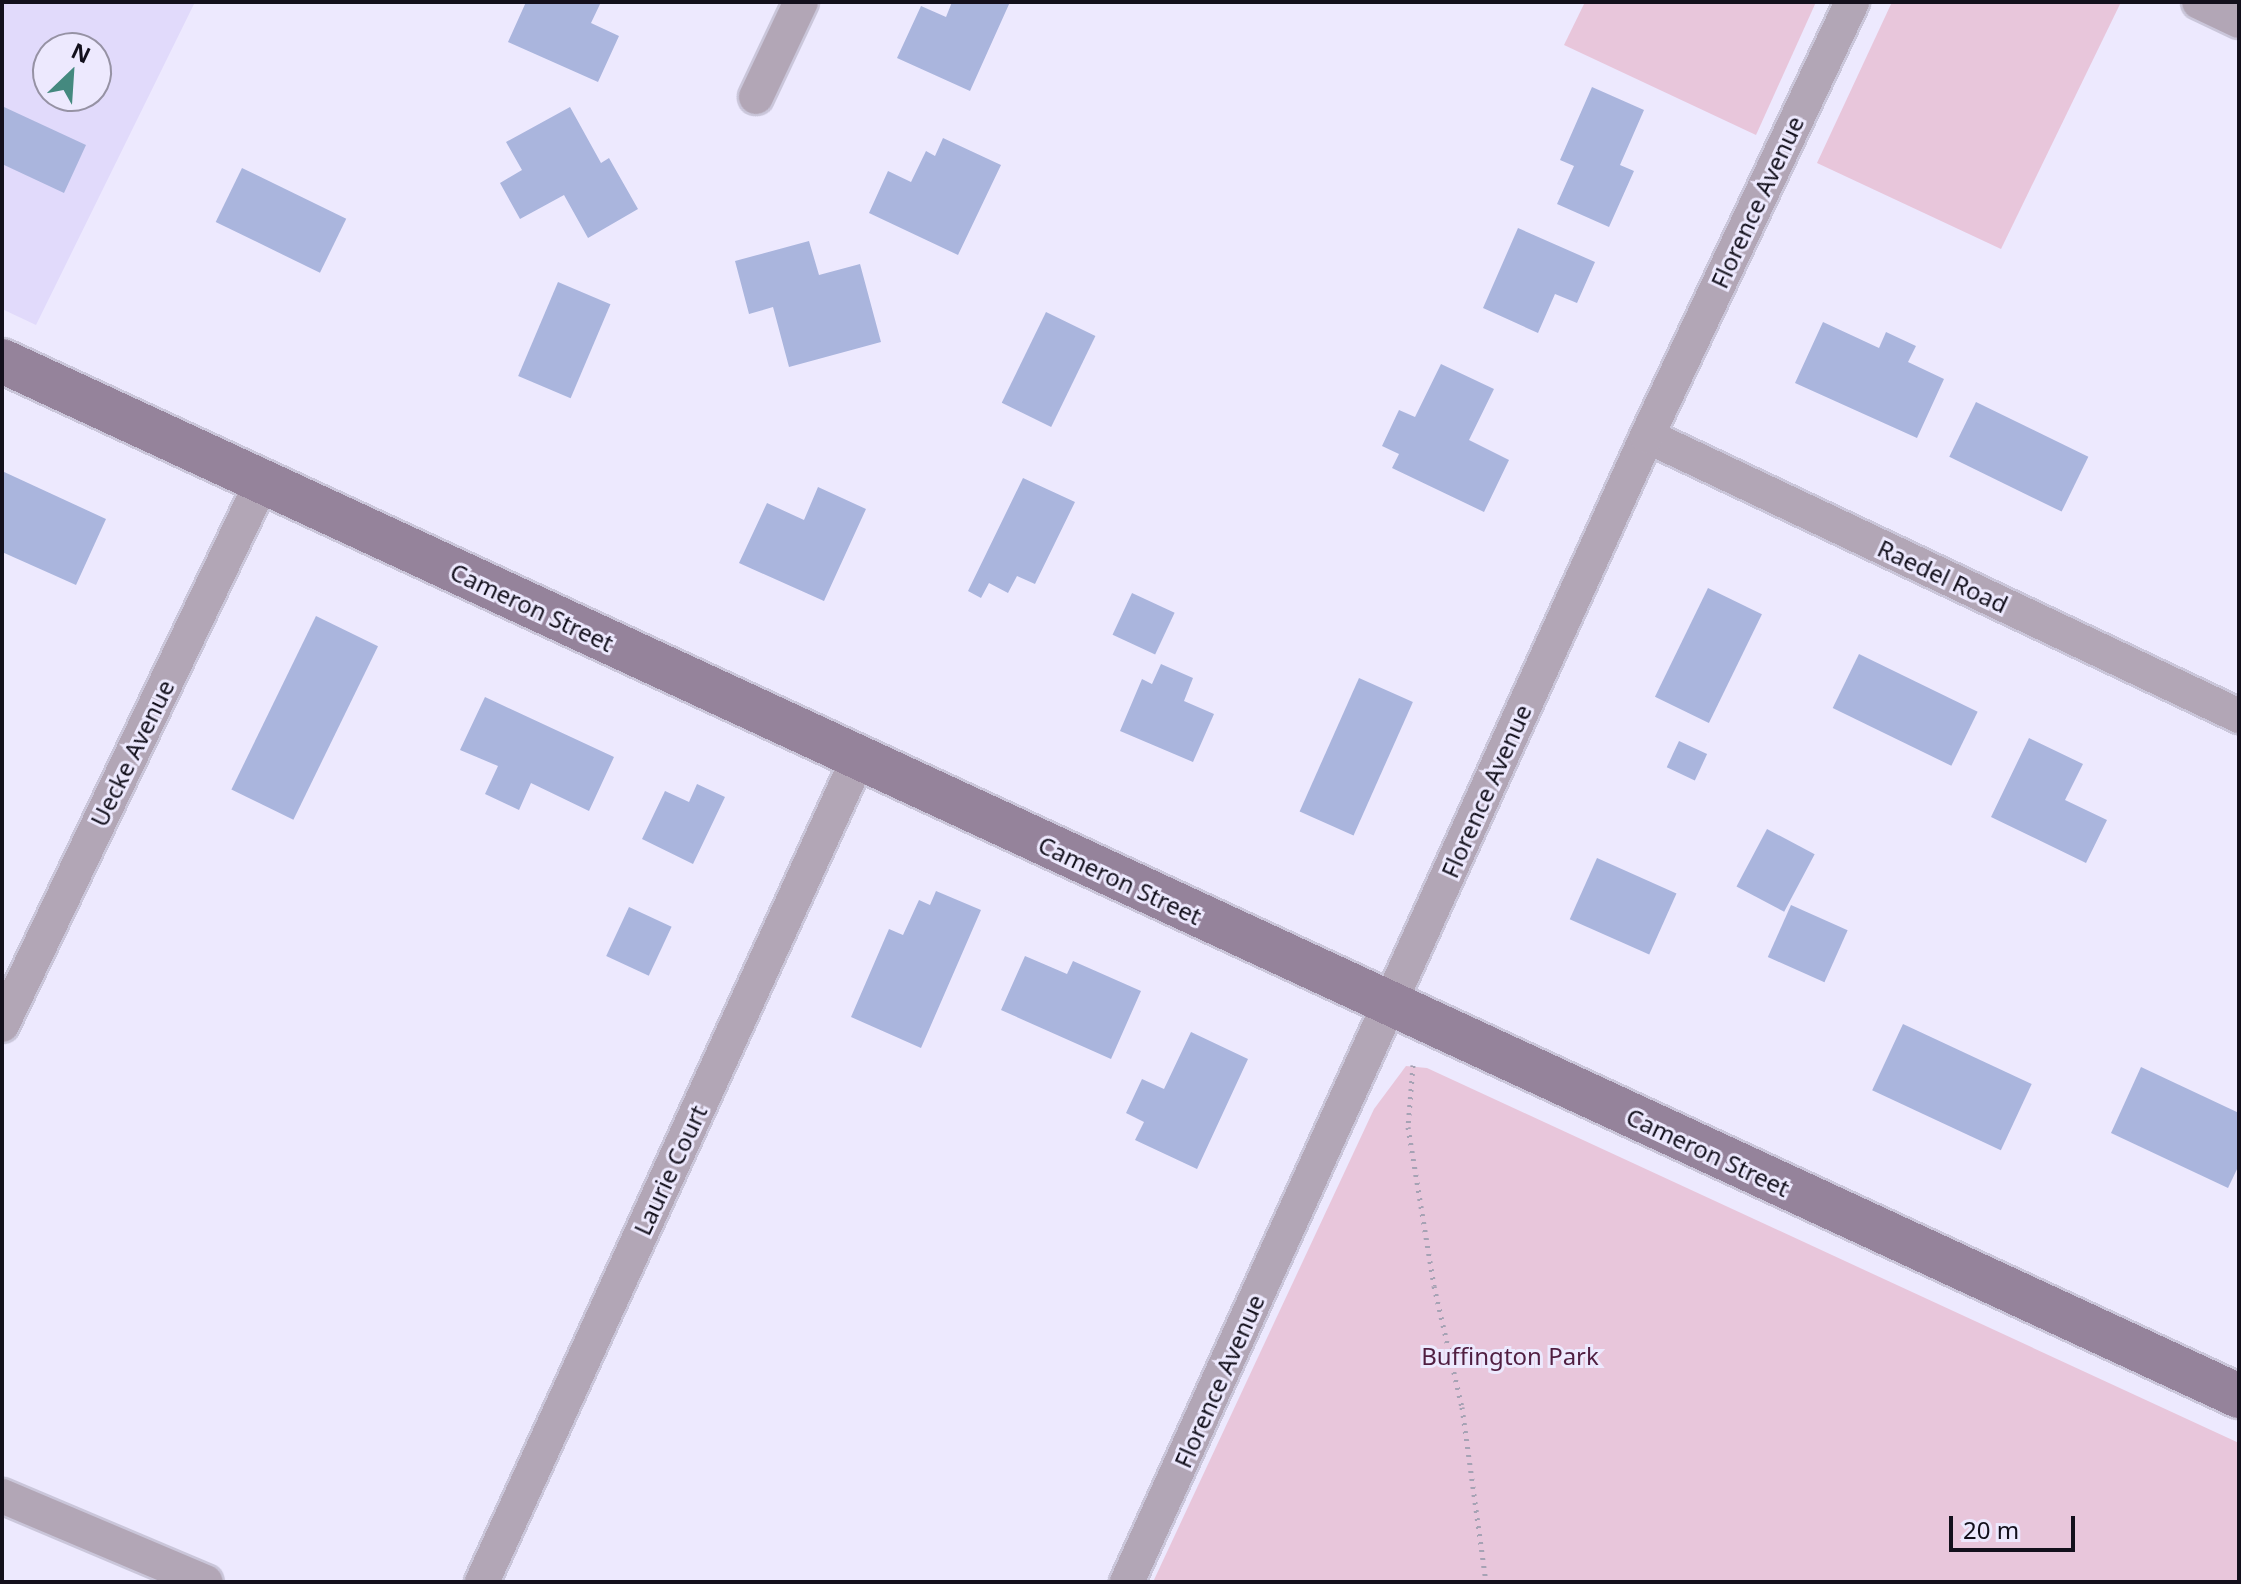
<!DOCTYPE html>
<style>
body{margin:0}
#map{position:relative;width:2241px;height:1584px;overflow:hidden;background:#ede9fe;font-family:"Noto Sans",sans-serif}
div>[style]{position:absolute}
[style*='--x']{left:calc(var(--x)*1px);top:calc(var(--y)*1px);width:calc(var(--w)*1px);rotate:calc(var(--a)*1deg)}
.built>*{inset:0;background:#e1dafb}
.green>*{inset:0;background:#e8c6db}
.building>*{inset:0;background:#aab5dd;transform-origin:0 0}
.path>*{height:5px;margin-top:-2.5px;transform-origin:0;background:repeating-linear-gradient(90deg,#a6a2b4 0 2px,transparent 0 8px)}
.roads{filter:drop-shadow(2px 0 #cac6da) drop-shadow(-2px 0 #cac6da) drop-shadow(0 2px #cac6da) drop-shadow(0 -2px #cac6da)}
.minor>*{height:34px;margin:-17px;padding:0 17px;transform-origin:17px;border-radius:17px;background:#b2a6b6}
.secondary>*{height:44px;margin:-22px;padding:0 22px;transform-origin:22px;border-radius:22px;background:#95839b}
span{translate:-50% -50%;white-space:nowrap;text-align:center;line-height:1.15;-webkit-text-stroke:6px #ede9fe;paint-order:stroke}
.street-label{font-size:24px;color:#13101c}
.park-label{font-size:24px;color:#501e41}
.frame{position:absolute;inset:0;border:4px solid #13101c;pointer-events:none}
.north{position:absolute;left:32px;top:32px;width:80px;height:80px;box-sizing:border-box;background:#ede9fe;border:2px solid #9692a4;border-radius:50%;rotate:25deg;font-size:22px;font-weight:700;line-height:32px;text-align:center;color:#13101c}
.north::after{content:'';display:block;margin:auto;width:28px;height:36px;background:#44897f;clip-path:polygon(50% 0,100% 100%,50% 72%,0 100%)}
.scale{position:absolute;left:1949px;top:1516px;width:126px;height:36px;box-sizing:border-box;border:4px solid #13101c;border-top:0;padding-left:10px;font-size:24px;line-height:28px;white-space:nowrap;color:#13101c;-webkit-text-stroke:6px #ede9fe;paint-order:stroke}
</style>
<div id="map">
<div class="built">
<i style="clip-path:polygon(evenodd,2px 2px,195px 2px,36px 325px,2px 309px,2px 2px,48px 48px,96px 48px,96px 96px,48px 96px,48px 48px)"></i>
</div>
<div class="green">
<i style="clip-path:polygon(1585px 2px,1816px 2px,1756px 135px,1564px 45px)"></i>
<i style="clip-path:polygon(1892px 2px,2121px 2px,2001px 249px,1817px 163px)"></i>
<i style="clip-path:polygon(1406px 1066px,1427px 1068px,2239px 1443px,2239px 1582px,1153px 1582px,1374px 1109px)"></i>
</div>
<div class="building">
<i style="clip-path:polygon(526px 2px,601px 2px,591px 23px,619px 36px,598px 82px,508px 42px)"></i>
<i style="clip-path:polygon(952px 2px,1010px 2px,970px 91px,897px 58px,921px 6px,946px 17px)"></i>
<i style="clip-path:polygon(1592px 87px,1644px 110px,1620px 165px,1634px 171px,1609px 227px,1557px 204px,1574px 166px,1560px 160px)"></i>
<i style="clip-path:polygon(4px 107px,86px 145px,64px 193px,2px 164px)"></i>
<i style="clip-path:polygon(570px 107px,601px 163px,609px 158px,638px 209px,588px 238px,564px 195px,520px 219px,500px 183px,522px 170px,506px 142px)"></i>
<i style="clip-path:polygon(943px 138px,1001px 165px,958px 255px,869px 213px,888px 171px,911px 182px,926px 151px,935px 156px)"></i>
<i style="left:242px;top:168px;width:116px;height:60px;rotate:26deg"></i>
<i style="clip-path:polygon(1518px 228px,1595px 262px,1577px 303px,1555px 294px,1538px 333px,1483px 308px)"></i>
<i style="clip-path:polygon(809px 241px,819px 275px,860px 264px,881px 342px,789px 367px,773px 307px,749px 314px,735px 261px)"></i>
<i style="left:558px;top:282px;width:57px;height:102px;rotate:23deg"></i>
<i style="left:1046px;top:312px;width:55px;height:101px;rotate:26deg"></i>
<i style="clip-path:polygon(1823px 322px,1879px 348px,1886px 332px,1916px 346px,1908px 362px,1944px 379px,1917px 438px,1795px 383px)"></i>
<i style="clip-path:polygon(1441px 364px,1494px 389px,1469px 440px,1509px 460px,1484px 512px,1392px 468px,1399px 454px,1382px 446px,1399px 410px,1415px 417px)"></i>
<i style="left:1976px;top:402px;width:125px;height:61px;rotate:26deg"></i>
<i style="clip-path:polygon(2px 471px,106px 519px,76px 585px,2px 552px)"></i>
<i style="clip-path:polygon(1023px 478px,1075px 502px,1035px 584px,1017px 576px,1008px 593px,989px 583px,981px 598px,968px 591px)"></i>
<i style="clip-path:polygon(818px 487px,866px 509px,824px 601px,739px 563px,767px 503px,804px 520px)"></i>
<i style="left:1708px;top:588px;width:60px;height:121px;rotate:26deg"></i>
<i style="left:1132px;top:593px;width:47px;height:46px;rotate:25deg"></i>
<i style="left:316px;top:616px;width:69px;height:193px;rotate:26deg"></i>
<i style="left:1859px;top:654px;width:132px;height:60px;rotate:26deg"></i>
<i style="clip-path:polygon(1161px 664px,1193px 678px,1184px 701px,1214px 714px,1193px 762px,1120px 731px,1142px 679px,1152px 684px)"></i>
<i style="left:1359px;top:678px;width:59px;height:146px;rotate:24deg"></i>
<i style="clip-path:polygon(485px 697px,614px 757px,589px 811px,531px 783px,519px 810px,485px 794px,498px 766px,460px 750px)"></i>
<i style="clip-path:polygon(2029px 738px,2083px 764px,2065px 800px,2107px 820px,2086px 863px,1991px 817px)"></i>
<i style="left:1679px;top:741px;width:31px;height:29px;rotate:25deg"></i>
<i style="clip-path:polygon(697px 784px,725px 797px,693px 864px,642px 839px,665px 791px,689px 802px)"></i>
<i style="left:1767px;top:829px;width:54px;height:65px;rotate:28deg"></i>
<i style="left:1597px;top:858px;width:87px;height:67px;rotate:24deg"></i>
<i style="clip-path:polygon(936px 891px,981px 910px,921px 1048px,851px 1017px,889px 929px,903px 935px,919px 900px,930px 905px)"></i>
<i style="left:1791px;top:905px;width:62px;height:57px;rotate:24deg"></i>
<i style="left:629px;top:907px;width:47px;height:54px;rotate:25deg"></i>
<i style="clip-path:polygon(1025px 956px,1067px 974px,1073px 961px,1141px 991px,1111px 1059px,1001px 1010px)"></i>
<i style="left:1903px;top:1024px;width:142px;height:73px;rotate:25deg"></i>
<i style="clip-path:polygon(1191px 1032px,1248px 1059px,1197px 1169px,1135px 1140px,1144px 1122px,1126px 1113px,1142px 1079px,1164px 1089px)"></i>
<i style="clip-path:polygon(2141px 1067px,2239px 1113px,2239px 1165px,2228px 1188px,2111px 1133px)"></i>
</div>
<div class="path">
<i style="--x:1413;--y:1065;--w:62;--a:94.6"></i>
<i style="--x:1408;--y:1127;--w:161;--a:80.7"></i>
<i style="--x:1434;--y:1286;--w:124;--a:77"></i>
<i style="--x:1462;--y:1407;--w:177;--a:82.2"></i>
</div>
<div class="roads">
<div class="minor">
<i style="--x:2199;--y:2;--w:44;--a:25.4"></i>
<i style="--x:756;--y:97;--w:105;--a:-64.7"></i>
<i style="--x:1647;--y:436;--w:655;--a:25.31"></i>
<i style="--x:2;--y:1025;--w:602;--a:-64.41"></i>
<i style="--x:2;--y:1496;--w:221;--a:22.9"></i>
<i style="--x:482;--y:1582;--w:905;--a:-65.45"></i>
<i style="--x:1127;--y:1582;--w:1258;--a:-65.59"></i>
<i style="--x:1647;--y:436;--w:480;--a:-64.7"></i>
</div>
<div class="secondary">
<i style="--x:2;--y:361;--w:2465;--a:24.83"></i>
</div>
</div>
<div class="street-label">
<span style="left:1757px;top:202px;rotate:-65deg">Florence Avenue</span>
<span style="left:1943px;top:576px;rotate:25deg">Raedel Road</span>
<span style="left:532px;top:607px;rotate:25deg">Cameron Street</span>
<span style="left:132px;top:753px;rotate:-64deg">Uecke Avenue</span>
<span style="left:1486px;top:791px;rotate:-66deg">Florence Avenue</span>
<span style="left:1120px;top:880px;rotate:25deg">Cameron Street</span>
<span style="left:1708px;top:1152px;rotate:25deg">Cameron Street</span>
<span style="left:670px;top:1170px;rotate:-65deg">Laurie Court</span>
<span style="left:1219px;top:1381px;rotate:-66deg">Florence Avenue</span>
</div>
<div class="park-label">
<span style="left:1510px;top:1356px">Buffington Park</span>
</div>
<div class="frame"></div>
<div class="north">N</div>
<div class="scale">20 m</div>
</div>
